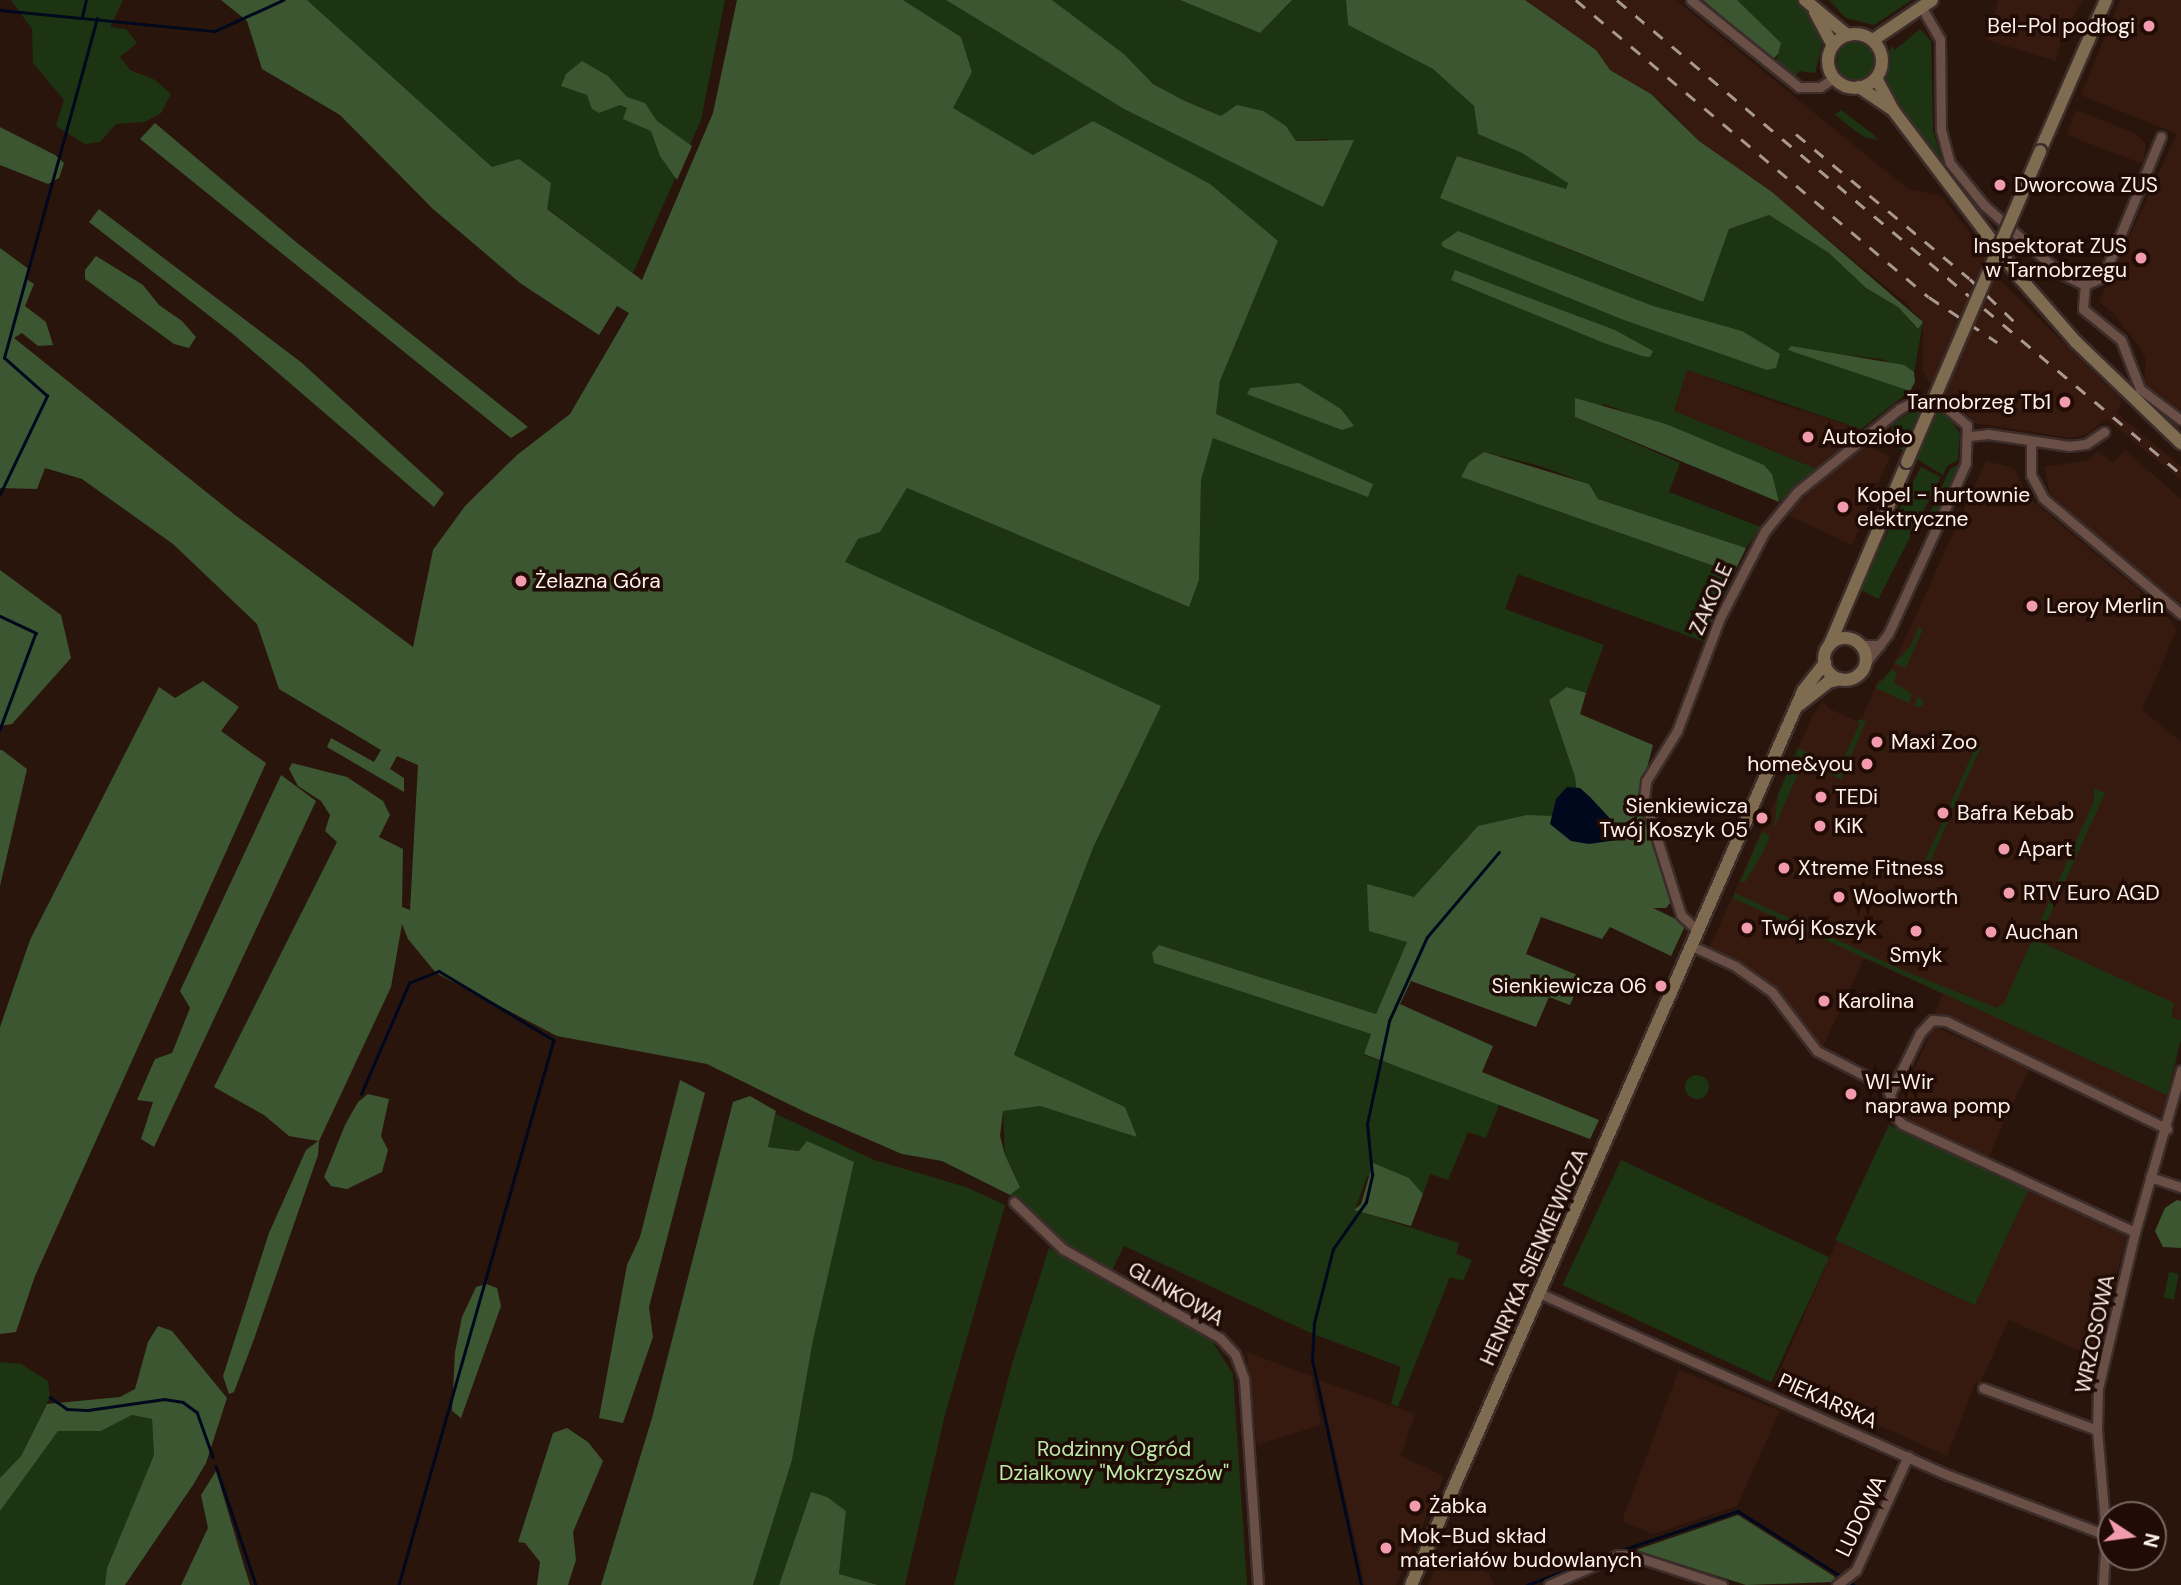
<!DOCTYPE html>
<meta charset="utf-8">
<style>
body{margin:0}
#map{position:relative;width:2181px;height:1585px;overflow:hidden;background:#2a150d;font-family:"DM Sans",sans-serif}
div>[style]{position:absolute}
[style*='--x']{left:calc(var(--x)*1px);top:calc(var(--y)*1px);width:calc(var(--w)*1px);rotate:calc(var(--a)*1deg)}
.built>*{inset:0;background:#361a0f}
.green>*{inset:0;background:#1d3413;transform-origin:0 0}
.round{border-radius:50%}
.forest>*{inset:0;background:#3b5631}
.water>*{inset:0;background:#00081d}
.stream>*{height:2.5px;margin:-1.25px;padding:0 1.25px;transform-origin:1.25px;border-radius:1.25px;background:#00081d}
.roads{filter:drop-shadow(2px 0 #3c2d2b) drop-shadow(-2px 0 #3c2d2b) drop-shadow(0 2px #3c2d2b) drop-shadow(0 -2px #3c2d2b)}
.minor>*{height:9px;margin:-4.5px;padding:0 4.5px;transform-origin:4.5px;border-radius:4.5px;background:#694f45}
.secondary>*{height:12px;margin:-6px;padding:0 6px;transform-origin:6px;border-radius:6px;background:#7f6b4f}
.secondary>.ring{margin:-6px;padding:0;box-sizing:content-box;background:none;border:12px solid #7f6b4f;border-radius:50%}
.rail>*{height:2.5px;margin-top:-1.25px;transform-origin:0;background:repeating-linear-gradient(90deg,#a99993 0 12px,transparent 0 24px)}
.bridges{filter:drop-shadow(2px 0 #3c2d2b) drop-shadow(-2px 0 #3c2d2b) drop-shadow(0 2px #3c2d2b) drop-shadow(0 -2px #3c2d2b)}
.secondary-bridge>*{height:12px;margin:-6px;padding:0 6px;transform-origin:6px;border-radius:6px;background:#7f6b4f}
.dots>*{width:19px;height:19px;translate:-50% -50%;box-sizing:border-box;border:4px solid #200c05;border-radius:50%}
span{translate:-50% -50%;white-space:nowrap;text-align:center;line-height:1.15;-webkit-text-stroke:7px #200c05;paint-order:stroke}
.poi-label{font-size:21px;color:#fef2ed}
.right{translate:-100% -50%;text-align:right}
.left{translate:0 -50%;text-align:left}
.street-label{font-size:21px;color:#fef2ed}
.park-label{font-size:21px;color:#bceaaa}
.north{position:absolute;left:2097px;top:1501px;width:70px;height:70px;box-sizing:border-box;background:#200c05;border:2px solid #796862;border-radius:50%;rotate:103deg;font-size:19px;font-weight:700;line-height:28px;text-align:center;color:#fef2ed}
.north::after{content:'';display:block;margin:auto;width:24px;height:32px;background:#f29aae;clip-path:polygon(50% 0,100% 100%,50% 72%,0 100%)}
</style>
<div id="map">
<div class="built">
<i style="clip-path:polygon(1525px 0,1676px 0,1888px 173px,1909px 189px,1941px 196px,1998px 268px,1995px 275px,2123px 401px,2116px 413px,2181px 466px,2181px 480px,2107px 419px,2085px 435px,2070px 438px,1975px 423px,1962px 408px,1935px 391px,1923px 372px,1923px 322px,1907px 304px,1772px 193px,1699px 141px,1665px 105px,1602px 65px,1596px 50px)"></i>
<i style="clip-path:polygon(1998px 0,2083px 0,2064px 31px,2056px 61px,1987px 40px)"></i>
<i style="clip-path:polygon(2120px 0,2181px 0,2181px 410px,2144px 383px,2146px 360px,2140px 348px,2112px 312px,2099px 302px,2177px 134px,2081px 95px)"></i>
<i style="clip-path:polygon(2076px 110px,2136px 134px,2146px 145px,2143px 164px,2067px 135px)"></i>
<i style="clip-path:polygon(1687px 370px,1772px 401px,1861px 429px,1817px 469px,1673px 411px)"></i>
<i style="clip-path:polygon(1865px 445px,1890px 456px,1852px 545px,1785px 514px)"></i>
<i style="clip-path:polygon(2125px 450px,2181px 499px,2181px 603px,2139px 573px,2050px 493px,2044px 467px,2089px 460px,2098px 451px,2113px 463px)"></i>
<i style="clip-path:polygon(1986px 461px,2014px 468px,2028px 497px,2160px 608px,2177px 629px,2142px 710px,2181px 742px,2181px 1039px,2164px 1118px,1935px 1013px,1943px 994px,1864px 958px,1822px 1049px,1785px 997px,1745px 966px,1709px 949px,1812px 717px,1823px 701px,1828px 708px,1860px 723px,1879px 678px,1886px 681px)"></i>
<i style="clip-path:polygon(1934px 1026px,2029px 1069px,1988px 1158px,1899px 1117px,1896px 1109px)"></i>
<i style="clip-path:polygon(2029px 1189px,2127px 1235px,2096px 1358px,2009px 1320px,1980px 1383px,1975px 1383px,1947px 1456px,1776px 1379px,1837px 1241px,1975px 1305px)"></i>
<i style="clip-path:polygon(1247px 1352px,1311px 1376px,1321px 1425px,1257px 1445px)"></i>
<i style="clip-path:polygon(1679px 1370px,1780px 1411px,1737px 1506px,1653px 1534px,1622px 1521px)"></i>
<i style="clip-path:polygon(1319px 1380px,1415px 1414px,1401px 1456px,1444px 1476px,1396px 1585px,1365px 1585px)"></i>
<i style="clip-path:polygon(1441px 1556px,1489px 1573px,1494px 1585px,1428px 1585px)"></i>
</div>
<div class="green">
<i style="clip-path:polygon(11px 0,123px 0,110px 27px,126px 29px,137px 43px,120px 57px,130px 70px,155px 80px,171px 94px,161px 113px,144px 122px,116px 124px,100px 142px,85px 144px,56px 126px,64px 100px,33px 63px,32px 29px)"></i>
<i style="clip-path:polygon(307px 0,725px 0,701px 120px,633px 273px,492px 167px)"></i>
<i style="clip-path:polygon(903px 0,946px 0,1124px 109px,1322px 206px,1327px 139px,1296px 141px,1286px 126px,1221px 116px,1185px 101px,1153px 84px,1124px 54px,1052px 0,1180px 0,1260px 33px,1292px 0,1346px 0,1348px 25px,1433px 69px,1474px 106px,1478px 134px,1522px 153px,1568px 182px,1566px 189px,1458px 156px,1552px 243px,1703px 302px,1729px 229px,1769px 215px,1829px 253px,1866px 288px,1898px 307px,1917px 329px,1923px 322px,1914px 372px,1881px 359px,1789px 349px,1910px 391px,1861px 429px,1687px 370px,1674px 411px,1817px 469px,1779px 502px,1772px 474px,1764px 465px,1604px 404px,1575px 417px,1680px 463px,1669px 492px,1761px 527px,1746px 548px,1598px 499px,1589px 484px,1540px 466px,1484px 452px,1469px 462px,1461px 477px,1734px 573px,1705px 642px,1518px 574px,1505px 609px,1604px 645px,1586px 693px,1567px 687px,1549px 700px,1575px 777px,1578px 804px,1570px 820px,1478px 826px,1414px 897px,1407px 942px,1376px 1014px,1159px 945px,1155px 963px,1371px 1034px,1364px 1055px,1500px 1102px,1486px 1138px,1468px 1132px,1448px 1180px,1430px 1174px,1423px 1194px,1409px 1178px,1367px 1176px,1355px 1210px,1459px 1243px,1456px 1254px,1472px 1260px,1463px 1281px,1450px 1277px,1398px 1407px,1391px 1404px,1401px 1367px,1311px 1333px,1124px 1246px,1112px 1270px,1067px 1244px,1010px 1195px,1020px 1186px,1005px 1155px,1003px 1111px,1040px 1106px,1136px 1136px,1125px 1107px,1014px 1056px,1093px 848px,1122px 789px,845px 562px,858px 539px,880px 532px,907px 488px,1189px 607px,1199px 580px,1201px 480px,1213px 438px,1220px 381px,1278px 241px,1093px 121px,1033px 155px,952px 108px,972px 72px,961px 37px)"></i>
<i style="clip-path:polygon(1729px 0,1798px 0,1822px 29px,1818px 33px,1822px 44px,1815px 73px,1799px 71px,1796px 76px,1776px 62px,1778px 54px)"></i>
<i style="clip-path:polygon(1829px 0,1912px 0,1874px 25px,1846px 18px)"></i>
<i style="clip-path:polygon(1920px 29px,1931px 41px,1933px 130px,1944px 168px,1900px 110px,1883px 79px,1891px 46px,1895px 50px)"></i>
<i class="round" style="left:1837px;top:42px;width:38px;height:38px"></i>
<i style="clip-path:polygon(1841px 110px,1874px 135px,1878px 140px,1864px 137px,1844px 122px,1835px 114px)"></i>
<i style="clip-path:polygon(1926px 408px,1947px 415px,1960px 433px,1958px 460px,1947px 466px,1943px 475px,1891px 443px,1892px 425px,1910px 412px)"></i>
<i style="clip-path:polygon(1959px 464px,1935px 517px,1929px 515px,1950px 469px)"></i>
<i style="left:1921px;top:467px;width:22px;height:137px;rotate:27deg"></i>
<i style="clip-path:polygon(1919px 627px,1923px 629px,1906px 668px,1894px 663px,1910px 647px)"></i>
<i style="clip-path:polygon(1892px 669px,1897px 673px,1894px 682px,1912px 694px,1909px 703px,1914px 705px,1918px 697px,1924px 701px,1922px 706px,1918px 707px,1875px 688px)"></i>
<i style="clip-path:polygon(1861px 719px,1866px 721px,1841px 779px,1815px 767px,1817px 760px,1806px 756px,1774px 828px,1778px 794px,1798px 748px,1840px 767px,1860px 723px,1856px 721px)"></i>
<i style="clip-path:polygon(1970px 742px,1987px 751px,1980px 749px,1953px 809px,1949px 807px,1976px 746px)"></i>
<i style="clip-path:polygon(2094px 788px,2105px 793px,2038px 941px,2174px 1003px,2171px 1017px,2181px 1020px,2181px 1039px,2167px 1095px,1733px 898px,1735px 893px,1907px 972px,1997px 1008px,2004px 1003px,2094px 801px)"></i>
<i style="clip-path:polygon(1948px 810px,1952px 812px,1925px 874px,1929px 878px,1913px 870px,1920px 871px)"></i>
<i style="clip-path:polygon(1762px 832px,1770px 836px,1765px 849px,1745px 882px,1740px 882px)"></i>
<i class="round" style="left:1685px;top:1075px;width:24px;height:24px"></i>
<i style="clip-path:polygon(776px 1114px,874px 1160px,966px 1187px,1005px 1205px,945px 1415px,905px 1585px,878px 1585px,839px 1574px,846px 1511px,811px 1492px,779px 1585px,753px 1585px,792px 1460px,813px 1340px,800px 1151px,768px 1147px)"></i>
<i style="left:1889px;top:1125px;width:154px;height:127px;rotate:25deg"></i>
<i style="left:1621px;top:1160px;width:230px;height:138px;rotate:25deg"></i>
<i style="clip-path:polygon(1049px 1248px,1212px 1341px,1233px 1374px,1247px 1585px,954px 1585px,1012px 1364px)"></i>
<i style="left:2169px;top:1272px;width:10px;height:26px;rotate:11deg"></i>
<i style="clip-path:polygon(0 1362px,21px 1364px,48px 1381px,50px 1397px,21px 1456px,0 1478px)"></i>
<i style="clip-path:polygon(132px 1415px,152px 1419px,154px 1455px,107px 1568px,105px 1585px,0 1585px,0 1511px,37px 1456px,58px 1431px,101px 1431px)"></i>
</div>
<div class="forest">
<i style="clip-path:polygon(221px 0,307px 0,492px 167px,519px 159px,551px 183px,547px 209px,642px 280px,713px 113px,737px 0,903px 0,961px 37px,972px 72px,953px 108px,1033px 155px,1093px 121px,1210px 184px,1278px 241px,1220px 381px,1216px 414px,1373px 484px,1368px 497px,1213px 438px,1201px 480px,1199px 580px,1189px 607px,907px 488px,880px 532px,858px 539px,845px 562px,1161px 706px,1093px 848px,1014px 1055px,1125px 1107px,1137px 1137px,1040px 1106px,1003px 1111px,1000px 1136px,1005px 1155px,1020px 1187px,1010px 1195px,942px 1161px,902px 1154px,807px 1113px,707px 1064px,557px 1036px,436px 973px,408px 939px,402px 924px,391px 987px,319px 1141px,318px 1155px,254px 1339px,234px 1392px,229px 1394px,223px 1376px,269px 1233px,306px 1150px,318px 1141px,289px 1136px,264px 1115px,214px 1087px,337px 842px,325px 831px,330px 815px,321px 801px,298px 786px,289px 769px,292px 763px,347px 777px,383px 801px,390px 815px,379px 837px,403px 849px,402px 907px,410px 910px,418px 765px,397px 756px,390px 769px,404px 778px,404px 792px,327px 747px,331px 738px,374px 762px,381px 750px,279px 689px,257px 624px,173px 544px,82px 479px,45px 468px,37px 489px,0 488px,0 248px,30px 270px,25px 278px,34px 284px,25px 306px,46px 322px,53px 345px,38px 346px,22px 333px,14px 338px,235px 515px,413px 647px,433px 550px,465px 506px,517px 455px,570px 414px,629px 313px,617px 306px,599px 335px,520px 283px,433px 209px,340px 115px,262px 69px,247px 21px)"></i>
<i style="clip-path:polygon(946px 0,1052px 0,1124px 54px,1153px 84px,1185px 101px,1221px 116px,1237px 105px,1263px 111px,1286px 126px,1296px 141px,1354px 140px,1323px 207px,1124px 109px)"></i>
<i style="clip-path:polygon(1180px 0,1292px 0,1260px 33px)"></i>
<i style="clip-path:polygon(1346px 0,1525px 0,1596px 50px,1610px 70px,1651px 94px,1699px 141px,1772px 192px,1923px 322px,1918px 329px,1898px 307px,1866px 288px,1829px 253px,1769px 215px,1729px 229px,1703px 302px,1440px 198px,1457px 156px,1566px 189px,1568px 183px,1522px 153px,1478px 134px,1474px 106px,1433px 69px,1348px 25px)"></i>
<i style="clip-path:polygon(1703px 0,1737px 0,1781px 43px,1778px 54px,1773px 59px)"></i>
<i style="clip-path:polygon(582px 61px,608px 76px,627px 97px,645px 103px,657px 121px,692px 146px,677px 180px,660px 156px,651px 131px,623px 119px,627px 108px,620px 105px,599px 113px,592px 109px,587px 95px,561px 86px,566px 74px)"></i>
<i style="clip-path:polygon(155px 123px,296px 242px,528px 427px,511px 438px,140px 139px)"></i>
<i style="clip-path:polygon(0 127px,55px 155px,64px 163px,59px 178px,48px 184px,0 165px)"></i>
<i style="clip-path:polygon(99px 209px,302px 363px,444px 493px,434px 507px,234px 335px,89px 222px)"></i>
<i style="clip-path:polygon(1458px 231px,1653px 306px,1742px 331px,1780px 354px,1776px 368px,1767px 370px,1624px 320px,1443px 247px,1441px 243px)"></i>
<i style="clip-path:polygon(96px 256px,143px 285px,159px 305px,182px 321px,196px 337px,189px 348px,174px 344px,85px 279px,85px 270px)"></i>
<i style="clip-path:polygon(1455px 270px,1615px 330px,1653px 351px,1650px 357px,1642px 356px,1604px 343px,1451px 280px)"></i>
<i style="clip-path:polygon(1791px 346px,1904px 365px,1914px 372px,1915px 382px,1910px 391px,1788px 350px)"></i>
<i style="clip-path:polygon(1299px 383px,1341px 409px,1354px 426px,1342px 430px,1247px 394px,1250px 388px)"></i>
<i style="clip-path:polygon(1575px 398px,1666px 424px,1764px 465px,1772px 474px,1779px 502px,1575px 417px)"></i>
<i style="clip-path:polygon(1484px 452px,1589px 484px,1598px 499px,1746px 548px,1734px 573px,1461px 477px,1469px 462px)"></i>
<i style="clip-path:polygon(0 570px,61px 615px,71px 658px,12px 724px,0 726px)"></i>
<i style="clip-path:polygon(203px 681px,239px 707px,221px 731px,266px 763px,35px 1276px,16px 1332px,0 1334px,0 1027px,30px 940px,159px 687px,175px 698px)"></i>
<i style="clip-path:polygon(1567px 687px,1586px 693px,1580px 714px,1653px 745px,1639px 799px,1672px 901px,1666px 908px,1653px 908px,1686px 924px,1671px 956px,1610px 927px,1602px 939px,1541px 917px,1526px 954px,1582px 977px,1570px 1005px,1549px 997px,1536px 1027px,1411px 981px,1400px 1004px,1493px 1046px,1482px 1072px,1599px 1120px,1590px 1139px,1364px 1054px,1371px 1034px,1154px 963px,1152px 953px,1159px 945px,1376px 1014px,1407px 942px,1369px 931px,1367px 884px,1414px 897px,1478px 826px,1527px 815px,1551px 816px,1578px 804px,1575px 777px,1549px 700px)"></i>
<i style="clip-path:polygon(2px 750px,27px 769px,0 886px,0 750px)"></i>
<i style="clip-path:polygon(281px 775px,316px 801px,154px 1147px,141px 1139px,153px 1102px,137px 1100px,155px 1059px,172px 1053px,190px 1008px,180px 991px)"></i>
<i style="clip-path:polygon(680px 1080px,705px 1093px,649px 1307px,653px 1337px,623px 1423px,599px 1418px,627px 1265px,640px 1237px)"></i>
<i style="clip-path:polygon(368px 1094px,389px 1099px,381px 1136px,388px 1150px,382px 1172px,347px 1189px,331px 1186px,324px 1177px,345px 1125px,358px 1102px)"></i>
<i style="clip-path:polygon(750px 1096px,776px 1111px,768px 1147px,799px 1151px,807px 1141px,854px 1162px,813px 1340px,792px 1460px,753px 1585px,601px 1585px,652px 1418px,733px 1102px)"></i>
<i style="clip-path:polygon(1373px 1163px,1409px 1178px,1423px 1194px,1411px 1226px,1354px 1210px,1361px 1204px)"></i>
<i style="clip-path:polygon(2177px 1200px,2181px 1201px,2181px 1248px,2163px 1247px,2155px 1231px,2165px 1208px)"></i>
<i style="clip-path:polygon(486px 1284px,497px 1288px,501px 1306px,461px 1418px,452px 1411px,455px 1352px,462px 1317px,476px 1287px)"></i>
<i style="clip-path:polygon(158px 1326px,172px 1331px,227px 1398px,206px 1463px,193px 1485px,125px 1585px,105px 1585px,107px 1568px,154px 1455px,152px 1419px,132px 1415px,101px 1431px,58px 1431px,0 1511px,0 1478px,21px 1456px,47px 1404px,120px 1397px,135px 1389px,148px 1342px)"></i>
<i style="clip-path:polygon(567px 1428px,588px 1442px,603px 1461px,573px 1532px,576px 1560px,568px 1585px,537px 1585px,540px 1562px,525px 1543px,518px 1542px,553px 1433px)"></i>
<i style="clip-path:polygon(216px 1471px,245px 1569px,250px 1585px,181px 1585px,208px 1528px,201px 1495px)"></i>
<i style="clip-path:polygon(811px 1492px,827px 1497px,846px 1511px,839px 1574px,878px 1585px,779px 1585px)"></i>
<i style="clip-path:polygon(1738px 1515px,1835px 1577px,1834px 1582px,1746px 1585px,1636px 1550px)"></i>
</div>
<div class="water">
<i style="clip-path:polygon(1567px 787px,1580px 788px,1590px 797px,1617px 826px,1621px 834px,1617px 840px,1589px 844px,1571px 841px,1550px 824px,1556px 799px)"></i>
</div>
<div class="stream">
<i style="--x:0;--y:10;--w:216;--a:5.6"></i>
<i style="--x:215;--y:31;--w:75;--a:-24.5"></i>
<i style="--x:82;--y:17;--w:17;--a:-77"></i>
<i style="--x:0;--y:494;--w:109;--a:-64.4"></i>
<i style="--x:47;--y:396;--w:57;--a:-138.5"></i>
<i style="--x:4;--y:358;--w:352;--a:-74.7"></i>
<i style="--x:0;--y:616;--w:40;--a:25"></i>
<i style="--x:36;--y:633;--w:103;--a:110.4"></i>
<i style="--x:361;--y:1094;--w:121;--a:-66.6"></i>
<i style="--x:409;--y:983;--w:32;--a:-22"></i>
<i style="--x:439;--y:971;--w:134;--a:31"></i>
<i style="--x:554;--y:1040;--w:567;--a:105.88"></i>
<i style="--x:50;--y:1397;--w:21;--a:35"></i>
<i style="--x:67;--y:1409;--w:21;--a:3"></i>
<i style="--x:88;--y:1410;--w:77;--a:-8.2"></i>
<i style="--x:164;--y:1399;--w:19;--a:9"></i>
<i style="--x:183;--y:1402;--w:17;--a:36"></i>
<i style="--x:197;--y:1412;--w:48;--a:70.4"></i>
<i style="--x:216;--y:1466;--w:126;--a:71.4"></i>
<i style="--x:1619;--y:1551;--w:126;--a:-18.6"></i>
<i style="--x:1738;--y:1511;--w:122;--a:32.3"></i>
<i style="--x:1851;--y:1583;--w:4;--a:34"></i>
<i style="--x:1361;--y:1585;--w:230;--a:-102.3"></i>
<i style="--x:1312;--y:1360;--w:37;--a:-87"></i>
<i style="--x:1314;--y:1323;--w:76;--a:-75.6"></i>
<i style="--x:1333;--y:1249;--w:57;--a:-54.9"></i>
<i style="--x:1366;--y:1202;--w:28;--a:-77"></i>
<i style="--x:1372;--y:1175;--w:51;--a:-95.6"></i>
<i style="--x:1367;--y:1124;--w:105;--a:-77.9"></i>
<i style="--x:1389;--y:1021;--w:92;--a:-65.7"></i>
<i style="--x:1427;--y:937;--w:111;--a:-49.7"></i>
<i style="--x:1527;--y:1585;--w:92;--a:-20.4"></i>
</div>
<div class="roads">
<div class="minor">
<i style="--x:1691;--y:0;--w:139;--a:38.9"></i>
<i style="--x:1799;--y:87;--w:21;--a:0"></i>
<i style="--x:1820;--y:87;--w:17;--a:-33"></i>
<i style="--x:1922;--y:8;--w:36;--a:60"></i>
<i style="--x:1940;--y:39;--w:91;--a:89.4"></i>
<i style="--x:1941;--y:130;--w:34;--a:75"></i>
<i style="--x:1950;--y:163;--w:54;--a:51"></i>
<i style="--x:1984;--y:205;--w:102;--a:41.8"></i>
<i style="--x:2060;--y:273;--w:28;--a:26"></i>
<i style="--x:2085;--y:285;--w:24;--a:95"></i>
<i style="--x:2083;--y:309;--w:49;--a:39.2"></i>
<i style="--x:2121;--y:340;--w:53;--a:68.8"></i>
<i style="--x:2140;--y:389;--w:51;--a:37.1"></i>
<i style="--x:2085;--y:285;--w:20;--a:-24"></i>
<i style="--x:2103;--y:277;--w:152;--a:-67.6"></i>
<i style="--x:1970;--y:436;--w:18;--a:-6"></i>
<i style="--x:1988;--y:434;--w:82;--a:8.4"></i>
<i style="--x:2069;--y:446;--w:17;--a:-7"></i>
<i style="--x:2086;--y:444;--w:22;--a:-34"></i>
<i style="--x:2031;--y:442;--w:33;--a:90"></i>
<i style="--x:2031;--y:475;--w:26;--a:62"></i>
<i style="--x:2043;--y:498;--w:180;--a:40"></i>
<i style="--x:1860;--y:645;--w:20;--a:0"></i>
<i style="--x:1698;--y:931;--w:23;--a:-137"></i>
<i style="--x:1681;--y:915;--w:123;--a:-107.5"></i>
<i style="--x:1644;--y:798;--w:17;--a:-83"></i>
<i style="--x:1646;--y:781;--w:59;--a:-58.2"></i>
<i style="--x:1677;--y:731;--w:121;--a:-69.2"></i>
<i style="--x:1720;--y:618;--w:98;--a:-62.7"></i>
<i style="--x:1765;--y:531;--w:50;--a:-50.6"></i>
<i style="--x:1797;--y:492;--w:132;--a:-39.1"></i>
<i style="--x:1899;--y:409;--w:20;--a:-27"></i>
<i style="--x:1917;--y:400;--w:22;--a:3"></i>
<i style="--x:1939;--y:401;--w:37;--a:41"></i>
<i style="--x:1967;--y:425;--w:38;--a:92"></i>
<i style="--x:1966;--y:463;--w:188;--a:114.5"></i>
<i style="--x:1888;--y:634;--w:36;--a:128"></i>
<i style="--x:1692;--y:946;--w:47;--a:24.9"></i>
<i style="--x:1735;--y:966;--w:45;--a:35.1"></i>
<i style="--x:1772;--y:992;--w:74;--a:52.7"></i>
<i style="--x:1817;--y:1051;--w:76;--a:27.2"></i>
<i style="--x:1885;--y:1086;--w:9;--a:58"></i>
<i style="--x:2150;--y:1177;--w:33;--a:18"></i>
<i style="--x:1014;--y:1202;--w:68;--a:43.8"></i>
<i style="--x:1063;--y:1249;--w:180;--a:29.5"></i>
<i style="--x:1220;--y:1338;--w:22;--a:47"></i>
<i style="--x:1235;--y:1354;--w:27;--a:70"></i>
<i style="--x:1244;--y:1379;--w:206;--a:86.1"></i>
<i style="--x:2135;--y:1232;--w:257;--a:-155.1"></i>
<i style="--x:1902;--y:1124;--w:12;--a:-132"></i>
<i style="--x:1894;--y:1115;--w:21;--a:-101"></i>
<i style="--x:1890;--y:1094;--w:68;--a:-63.8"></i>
<i style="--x:1920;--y:1033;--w:18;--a:-47"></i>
<i style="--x:1932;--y:1020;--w:14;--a:4"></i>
<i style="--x:1946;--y:1021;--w:246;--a:26"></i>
<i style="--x:1539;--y:1293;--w:448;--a:24"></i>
<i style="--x:1948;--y:1475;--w:169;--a:20.8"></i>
<i style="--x:1983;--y:1388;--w:121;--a:20.2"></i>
<i style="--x:1549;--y:1585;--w:75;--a:-23.5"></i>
<i style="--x:1618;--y:1555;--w:13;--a:0"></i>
<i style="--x:1631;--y:1555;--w:96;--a:18.2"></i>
<i style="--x:1837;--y:1585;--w:24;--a:-38"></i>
<i style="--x:1856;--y:1570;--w:125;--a:-65.5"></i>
<i style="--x:2103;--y:1585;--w:50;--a:-86.6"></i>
<i style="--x:2106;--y:1535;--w:105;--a:-94.9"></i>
<i style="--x:2097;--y:1430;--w:42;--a:-88.6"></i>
<i style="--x:2098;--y:1388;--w:160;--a:-76.7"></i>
<i style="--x:2135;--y:1232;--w:168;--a:-74.1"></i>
</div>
<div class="secondary">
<i style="--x:1805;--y:0;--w:55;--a:39.8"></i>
<i style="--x:1815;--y:12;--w:38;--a:62"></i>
<i class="ring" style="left:1828px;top:34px;width:42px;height:42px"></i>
<i style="--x:1873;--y:40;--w:71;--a:-34.1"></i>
<i style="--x:1876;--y:78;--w:36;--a:62"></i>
<i style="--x:1893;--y:110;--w:212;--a:52.9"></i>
<i style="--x:2021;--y:279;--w:84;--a:48.9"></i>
<i style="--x:2076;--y:342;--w:146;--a:43.9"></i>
<i style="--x:1859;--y:87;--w:41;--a:34.1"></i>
<i style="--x:2040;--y:151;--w:165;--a:-66.4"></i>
<i class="ring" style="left:1824px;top:638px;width:30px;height:30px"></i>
<i style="--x:1829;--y:646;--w:200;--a:-67"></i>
<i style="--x:1799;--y:705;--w:37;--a:-38"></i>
<i style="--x:1828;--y:682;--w:12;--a:-14"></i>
<i style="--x:1411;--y:1585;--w:976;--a:-66.32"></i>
<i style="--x:1803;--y:691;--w:36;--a:-52"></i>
</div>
</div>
<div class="rail">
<i style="--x:1576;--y:0;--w:461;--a:40.1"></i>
<i style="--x:1929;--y:297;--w:82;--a:33.5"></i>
<i style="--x:1617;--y:0;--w:737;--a:40.04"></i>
<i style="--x:1796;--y:134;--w:226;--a:39.8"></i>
<i style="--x:1970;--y:279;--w:68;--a:43.8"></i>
</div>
<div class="bridges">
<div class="secondary-bridge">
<i style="--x:1907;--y:462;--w:338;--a:-66.8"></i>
</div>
</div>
<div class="dots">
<i style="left:2149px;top:26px;background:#f29aae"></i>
<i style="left:2000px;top:185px;background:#f29aae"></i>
<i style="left:2141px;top:258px;background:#f29aae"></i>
<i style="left:2065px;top:402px;background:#f29aae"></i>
<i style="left:1808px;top:437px;background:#f29aae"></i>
<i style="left:1843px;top:507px;background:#f29aae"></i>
<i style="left:521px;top:581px;background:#f29aae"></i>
<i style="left:2032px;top:606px;background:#f29aae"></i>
<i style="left:1877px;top:742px;background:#f29aae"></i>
<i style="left:1867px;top:764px;background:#f29aae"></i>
<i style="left:1821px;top:797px;background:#f29aae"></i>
<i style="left:1943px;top:813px;background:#f29aae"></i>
<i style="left:1762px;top:818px;background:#f29aae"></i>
<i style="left:1820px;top:826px;background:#f29aae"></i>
<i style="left:2004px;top:849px;background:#f29aae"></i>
<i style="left:1784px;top:868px;background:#f29aae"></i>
<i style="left:2009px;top:893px;background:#f29aae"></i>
<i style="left:1839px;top:897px;background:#f29aae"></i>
<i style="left:1747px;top:928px;background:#f29aae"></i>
<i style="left:1916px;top:931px;background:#f29aae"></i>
<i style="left:1991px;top:932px;background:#f29aae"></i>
<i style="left:1661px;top:986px;background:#f29aae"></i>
<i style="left:1824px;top:1001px;background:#f29aae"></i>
<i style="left:1851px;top:1094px;background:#f29aae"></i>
<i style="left:1415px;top:1506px;background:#f29aae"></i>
<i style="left:1386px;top:1548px;background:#f29aae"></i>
</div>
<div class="poi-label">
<span class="right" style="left:2135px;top:26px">Bel-Pol podłogi</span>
<span class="left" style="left:2014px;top:185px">Dworcowa ZUS</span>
<span class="right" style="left:2127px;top:258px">Inspektorat ZUS<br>w Tarnobrzegu</span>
<span class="right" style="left:2051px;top:402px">Tarnobrzeg Tb1</span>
<span class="left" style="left:1822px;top:437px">Autozioło</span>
<span class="left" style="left:1857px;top:507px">Kopel - hurtownie<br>elektryczne</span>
<span class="left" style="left:535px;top:581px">Żelazna Góra</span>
<span class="left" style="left:2046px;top:606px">Leroy Merlin</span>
<span class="left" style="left:1891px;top:742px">Maxi Zoo</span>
<span class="right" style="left:1853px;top:764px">home&amp;you</span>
<span class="left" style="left:1835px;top:797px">TEDi</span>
<span class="right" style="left:1748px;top:818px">Sienkiewicza<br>Twój Koszyk 05</span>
<span class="left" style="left:1957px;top:813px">Bafra Kebab</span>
<span class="left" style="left:1834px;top:826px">KiK</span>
<span class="left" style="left:2018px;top:849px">Apart</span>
<span class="left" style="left:1798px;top:868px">Xtreme Fitness</span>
<span class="left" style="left:2023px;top:893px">RTV Euro AGD</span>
<span class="left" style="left:1853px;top:897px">Woolworth</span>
<span class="left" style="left:1761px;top:928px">Twój Koszyk</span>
<span class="left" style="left:2005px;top:932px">Auchan</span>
<span style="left:1916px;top:955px">Smyk</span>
<span class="right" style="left:1647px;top:986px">Sienkiewicza 06</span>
<span class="left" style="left:1838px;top:1001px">Karolina</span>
<span class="left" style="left:1865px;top:1094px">Wl-Wir<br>naprawa pomp</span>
<span class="left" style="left:1429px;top:1506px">Żabka</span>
<span class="left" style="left:1400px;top:1548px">Mok-Bud skład<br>materiałów budowlanych</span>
</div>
<div class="street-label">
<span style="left:1711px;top:599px;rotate:-66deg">ZAKOLE</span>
<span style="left:1534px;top:1257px;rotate:-66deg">HENRYKA SIENKIEWICZA</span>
<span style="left:1176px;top:1294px;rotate:30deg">GLINKOWA</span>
<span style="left:2095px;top:1334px;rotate:-78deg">WRZOSOWA</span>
<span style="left:1828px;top:1401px;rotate:24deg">PIEKARSKA</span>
<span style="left:1861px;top:1516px;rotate:-64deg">LUDOWA</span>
</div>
<div class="park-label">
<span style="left:1114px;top:1461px">Rodzinny Ogród<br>Dzialkowy "Mokrzyszów"</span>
</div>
<div class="north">N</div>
</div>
